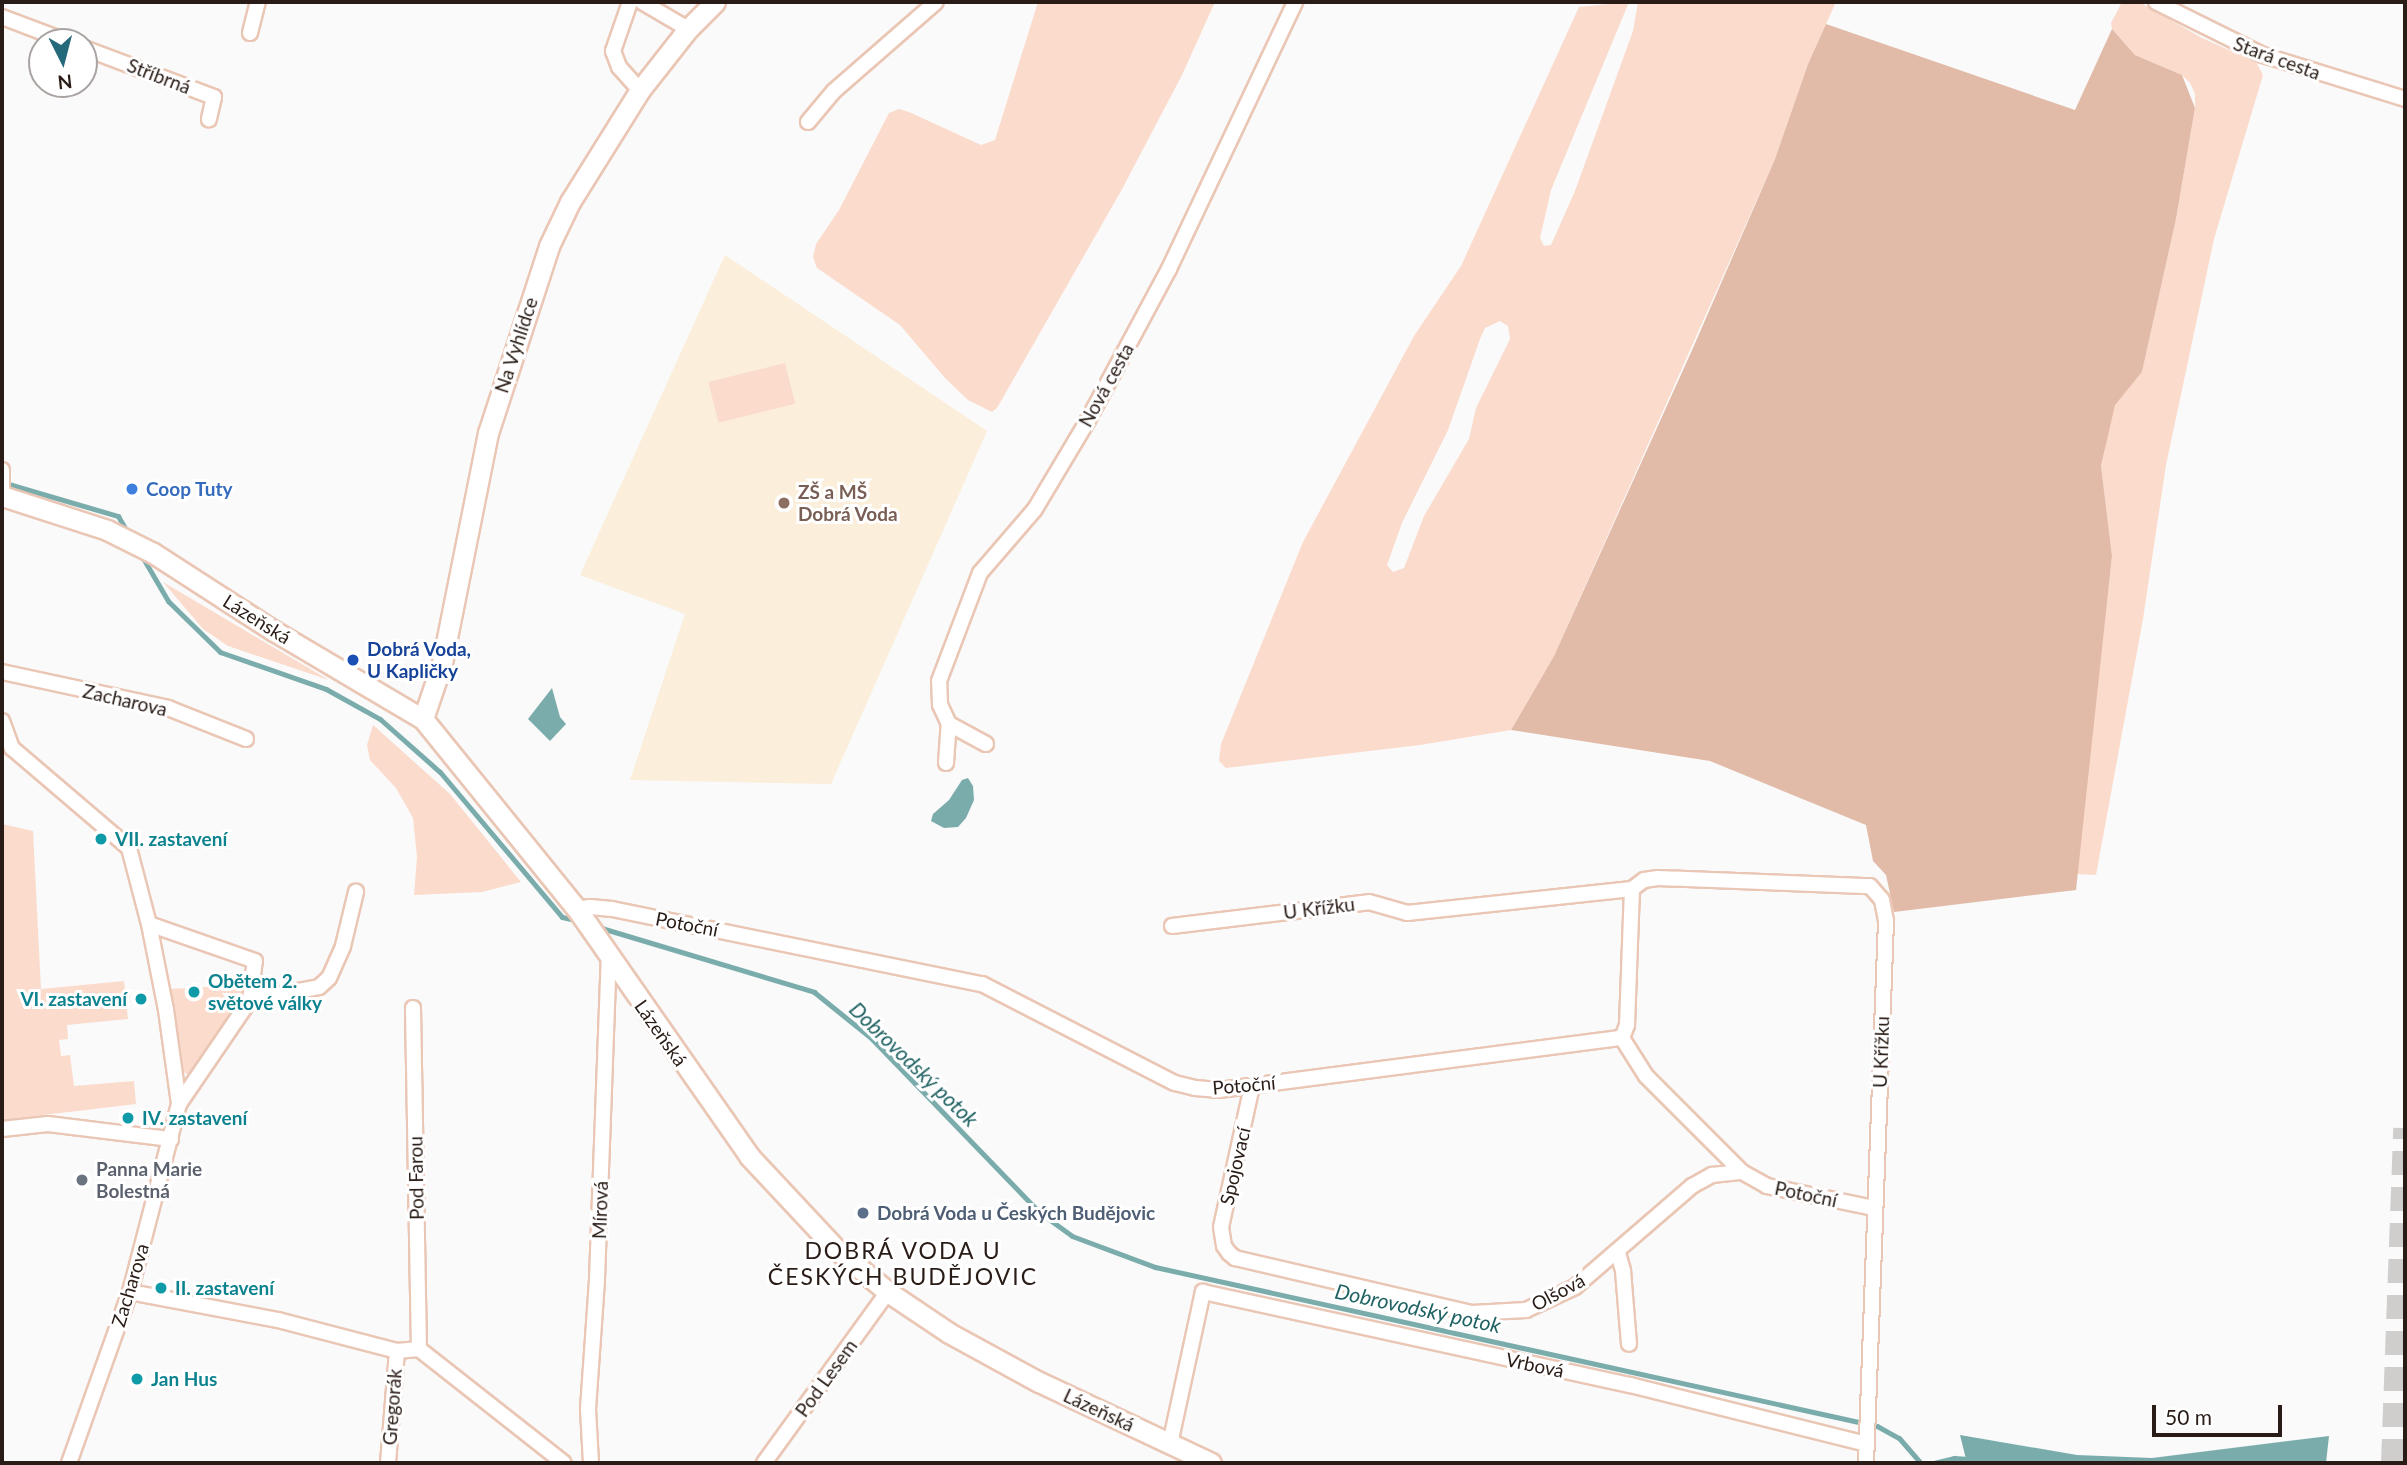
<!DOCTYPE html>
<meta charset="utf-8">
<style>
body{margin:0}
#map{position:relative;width:2407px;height:1465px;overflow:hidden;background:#fafafa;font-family:Lato,sans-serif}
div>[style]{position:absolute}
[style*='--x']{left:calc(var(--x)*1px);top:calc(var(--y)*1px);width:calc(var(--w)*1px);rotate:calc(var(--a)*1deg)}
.education>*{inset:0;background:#fbeeda}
.green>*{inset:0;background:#fbdbcc;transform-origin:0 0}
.forest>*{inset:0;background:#e2baa8}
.water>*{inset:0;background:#7bacac}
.stream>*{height:5px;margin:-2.5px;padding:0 2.5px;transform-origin:2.5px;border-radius:2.5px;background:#7bacac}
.highway-tunnel>*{height:24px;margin-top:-12px;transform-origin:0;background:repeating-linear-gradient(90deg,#d0cecc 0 24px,transparent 0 36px)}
.roads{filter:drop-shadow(2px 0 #eac6b5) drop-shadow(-2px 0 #eac6b5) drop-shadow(0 2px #eac6b5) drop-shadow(0 -2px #eac6b5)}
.street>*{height:14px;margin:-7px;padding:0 7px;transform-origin:7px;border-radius:7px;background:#fff}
.secondary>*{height:19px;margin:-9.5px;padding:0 9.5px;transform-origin:9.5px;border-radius:9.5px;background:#fff}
.dots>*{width:19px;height:19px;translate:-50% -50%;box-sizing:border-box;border:4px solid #fff;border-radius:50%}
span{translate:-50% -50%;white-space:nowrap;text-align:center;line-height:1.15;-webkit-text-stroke:6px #fff;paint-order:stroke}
.street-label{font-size:19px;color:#291c16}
.shop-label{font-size:19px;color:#366cbe;font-weight:700}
.left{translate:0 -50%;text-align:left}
.education-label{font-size:19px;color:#785e54;font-weight:700}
.transit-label{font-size:19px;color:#164399;font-weight:700}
.culture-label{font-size:19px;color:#0d838f;font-weight:700}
.right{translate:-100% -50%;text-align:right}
.worship-label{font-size:19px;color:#5b616d;font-weight:700}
.service-label{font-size:19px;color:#4e5e75;font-weight:700}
.water-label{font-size:21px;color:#206263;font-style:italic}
.quarter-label{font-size:23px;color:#291c16;letter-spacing:2px}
.frame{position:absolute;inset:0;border:4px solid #291c16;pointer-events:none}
.north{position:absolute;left:28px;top:28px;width:70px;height:70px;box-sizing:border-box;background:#fff;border:2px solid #a9a4a2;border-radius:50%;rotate:174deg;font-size:19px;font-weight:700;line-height:28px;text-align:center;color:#291c16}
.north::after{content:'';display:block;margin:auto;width:24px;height:32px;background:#256a7a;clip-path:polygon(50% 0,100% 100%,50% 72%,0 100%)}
.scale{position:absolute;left:2152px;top:1405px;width:130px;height:32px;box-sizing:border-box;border:4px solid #291c16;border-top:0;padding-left:9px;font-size:21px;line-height:24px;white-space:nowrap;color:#291c16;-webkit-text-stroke:5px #fff;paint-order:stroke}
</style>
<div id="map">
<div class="education">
<i style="clip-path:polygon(725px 255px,987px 431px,831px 784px,630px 780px,685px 614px,580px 575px)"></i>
</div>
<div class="green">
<i style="clip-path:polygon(1038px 2px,1215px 2px,1182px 75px,1121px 191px,997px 408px,992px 412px,968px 400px,945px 378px,900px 325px,817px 268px,813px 257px,816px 244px,839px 210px,889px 113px,899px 109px,909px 112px,981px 145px,995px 140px)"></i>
<i style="clip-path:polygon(evenodd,1629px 2px,1551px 190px,1540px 238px,1544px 246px,1551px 245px,1575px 191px,1633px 31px,1638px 2px,1836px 2px,1808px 64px,1775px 159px,1554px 656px,1511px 730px,1420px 745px,1226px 768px,1219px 761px,1221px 744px,1303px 542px,1414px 336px,1461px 266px,1579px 7px,1629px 2px,1500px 321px,1508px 326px,1510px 339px,1476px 408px,1469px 439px,1424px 516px,1404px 568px,1393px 572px,1387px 565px,1402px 523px,1448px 430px,1480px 339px,1485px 328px,1500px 321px)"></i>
<i style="clip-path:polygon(2122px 2px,2139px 2px,2202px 38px,2256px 62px,2263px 75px,2214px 239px,2166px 465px,2143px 619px,2096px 875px,2076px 874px,2112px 556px,2101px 467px,2114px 405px,2142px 372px,2176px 219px,2195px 108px,2195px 94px,2190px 83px,2182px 75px,2135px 55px,2112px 29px,2111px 23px)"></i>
<i style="left:785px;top:363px;width:42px;height:79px;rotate:76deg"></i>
<i style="clip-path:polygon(163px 582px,329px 680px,228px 646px,203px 629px)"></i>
<i style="clip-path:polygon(373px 725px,450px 794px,521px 882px,482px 892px,414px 895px,417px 857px,413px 818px,396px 788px,370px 760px,367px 745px)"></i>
<i style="clip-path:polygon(2px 824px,33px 831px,41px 989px,124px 981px,128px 1019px,67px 1025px,68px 1039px,59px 1040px,61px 1056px,70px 1055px,74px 1086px,134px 1081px,136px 1104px,2px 1120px)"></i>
<i style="clip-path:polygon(245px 985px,234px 1009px,192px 1073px,186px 1074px,182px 1070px,168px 989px)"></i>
</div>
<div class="forest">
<i style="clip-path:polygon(1826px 24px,2075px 110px,2112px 29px,2135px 55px,2182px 75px,2195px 108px,2176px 219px,2142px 372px,2115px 405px,2101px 466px,2112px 556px,2076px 890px,1894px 912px,1886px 875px,1873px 861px,1866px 825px,1710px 761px,1511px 730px,1554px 656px,1693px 348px,1775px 159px,1808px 64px)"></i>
</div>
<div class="water">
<i style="clip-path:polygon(552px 688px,560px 717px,566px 724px,550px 741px,528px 719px)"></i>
<i style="clip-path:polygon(968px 778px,973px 786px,974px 800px,966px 818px,958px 827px,944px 828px,931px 821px,933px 814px,949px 800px,962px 780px)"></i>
<i style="clip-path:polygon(1960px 1435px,2077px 1455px,2152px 1458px,2329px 1436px,2326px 1463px,1967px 1463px)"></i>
</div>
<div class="stream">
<i style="--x:5;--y:483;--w:118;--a:16.3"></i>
<i style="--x:118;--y:516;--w:20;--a:60"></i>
<i style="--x:140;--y:553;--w:56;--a:59.7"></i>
<i style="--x:168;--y:601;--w:73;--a:44.4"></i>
<i style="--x:220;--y:652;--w:112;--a:19.2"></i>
<i style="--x:326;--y:689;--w:62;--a:29.1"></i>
<i style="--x:380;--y:719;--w:80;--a:41.5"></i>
<i style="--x:440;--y:772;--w:189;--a:49.9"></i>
<i style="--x:562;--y:917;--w:17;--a:13"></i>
<i style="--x:598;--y:927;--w:226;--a:16.7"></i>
<i style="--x:814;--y:992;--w:73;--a:38.9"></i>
<i style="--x:871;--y:1038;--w:242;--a:46"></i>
<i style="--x:1039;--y:1212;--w:41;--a:36"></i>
<i style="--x:1072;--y:1236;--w:89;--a:20.5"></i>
<i style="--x:1155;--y:1267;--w:739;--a:12.42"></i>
<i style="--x:1877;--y:1426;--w:25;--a:29"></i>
<i style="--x:1899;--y:1438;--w:33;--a:49"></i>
<i style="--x:1934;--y:1463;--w:21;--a:-14"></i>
<i style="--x:1954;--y:1458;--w:15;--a:4"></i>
</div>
<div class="highway-tunnel">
<i style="--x:2393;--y:1463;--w:335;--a:-87.9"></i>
</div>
<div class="roads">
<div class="street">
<i style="--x:630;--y:2;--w:52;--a:109.1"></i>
<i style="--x:613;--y:51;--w:17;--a:69"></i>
<i style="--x:619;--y:67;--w:31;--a:48"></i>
<i style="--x:642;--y:2;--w:53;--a:30.4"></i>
<i style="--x:2156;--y:2;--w:119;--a:26.4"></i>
<i style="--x:2263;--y:55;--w:149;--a:17.2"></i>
<i style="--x:2;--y:17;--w:71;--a:20.7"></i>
<i style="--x:250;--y:33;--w:32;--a:-76"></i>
<i style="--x:84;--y:48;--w:139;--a:20.7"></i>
<i style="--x:214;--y:97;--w:23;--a:103"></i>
<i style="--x:808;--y:122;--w:40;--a:-50"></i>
<i style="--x:834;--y:91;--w:135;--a:-41.1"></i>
<i style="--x:2;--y:470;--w:20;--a:90"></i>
<i style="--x:2;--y:672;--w:170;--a:12.2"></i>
<i style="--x:168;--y:708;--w:84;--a:21.7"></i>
<i style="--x:2;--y:721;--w:29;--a:70"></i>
<i style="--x:12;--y:748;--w:154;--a:40.5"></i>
<i style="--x:129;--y:848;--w:79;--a:75.3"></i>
<i style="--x:149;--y:924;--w:88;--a:78.8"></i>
<i style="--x:166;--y:1010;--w:95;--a:82.1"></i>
<i style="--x:949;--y:724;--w:42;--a:28.4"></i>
<i style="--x:946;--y:763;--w:39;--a:-86"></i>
<i style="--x:949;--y:724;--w:21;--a:-115"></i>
<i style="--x:940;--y:705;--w:24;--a:-92"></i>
<i style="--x:939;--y:681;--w:116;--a:-69.2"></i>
<i style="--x:980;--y:573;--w:84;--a:-49.3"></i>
<i style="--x:1035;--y:509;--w:104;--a:-59.2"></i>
<i style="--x:1088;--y:420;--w:171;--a:-61.8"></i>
<i style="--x:1169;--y:269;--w:295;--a:-64.7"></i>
<i style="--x:577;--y:909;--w:13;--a:-9"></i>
<i style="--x:590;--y:907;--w:22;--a:5"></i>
<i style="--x:612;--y:909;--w:378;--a:11.5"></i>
<i style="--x:982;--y:984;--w:217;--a:27.2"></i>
<i style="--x:1175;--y:1083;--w:21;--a:14"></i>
<i style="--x:1195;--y:1088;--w:24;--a:5"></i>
<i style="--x:1219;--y:1090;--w:406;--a:-7.4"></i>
<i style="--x:1172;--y:926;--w:198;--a:-6.9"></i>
<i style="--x:1369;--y:902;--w:40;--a:16"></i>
<i style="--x:1407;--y:913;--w:226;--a:-6.1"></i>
<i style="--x:1632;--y:889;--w:15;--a:-37"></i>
<i style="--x:1644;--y:880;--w:14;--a:-8"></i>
<i style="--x:1658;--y:878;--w:212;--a:2.2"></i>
<i style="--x:1870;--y:886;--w:18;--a:49"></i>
<i style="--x:1882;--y:900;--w:21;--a:79"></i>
<i style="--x:1886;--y:921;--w:542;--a:92.11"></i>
<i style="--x:250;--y:1000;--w:70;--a:-10.7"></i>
<i style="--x:319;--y:987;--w:13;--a:-42"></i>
<i style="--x:329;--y:978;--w:35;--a:-66"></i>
<i style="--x:343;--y:946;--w:56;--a:-76.5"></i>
<i style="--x:413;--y:1008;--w:341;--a:89"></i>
<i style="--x:1622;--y:1038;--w:45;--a:57.7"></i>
<i style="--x:1646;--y:1076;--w:136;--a:45"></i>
<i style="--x:1742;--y:1172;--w:29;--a:29"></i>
<i style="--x:1767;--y:1186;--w:109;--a:11.6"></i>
<i style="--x:1622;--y:1038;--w:14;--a:-69"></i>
<i style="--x:1627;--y:1025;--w:136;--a:-87.9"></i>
<i style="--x:1252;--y:1086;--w:144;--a:102.4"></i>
<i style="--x:1221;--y:1227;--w:19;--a:81"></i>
<i style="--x:1224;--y:1246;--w:9;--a:54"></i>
<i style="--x:1229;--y:1253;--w:8;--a:40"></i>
<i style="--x:1235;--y:1258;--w:243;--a:13.1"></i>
<i style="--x:1472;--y:1313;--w:54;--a:-3.2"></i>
<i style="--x:1526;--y:1310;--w:54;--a:-25.1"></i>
<i style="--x:1575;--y:1287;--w:155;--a:-40.8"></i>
<i style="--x:1692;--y:1186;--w:23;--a:-29"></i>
<i style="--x:1712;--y:1175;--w:30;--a:-6"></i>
<i style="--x:2;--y:1129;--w:46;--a:-6.2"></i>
<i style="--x:48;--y:1124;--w:124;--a:7"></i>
<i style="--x:1618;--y:1253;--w:19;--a:74"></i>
<i style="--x:1623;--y:1271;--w:73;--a:85.3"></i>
<i style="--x:130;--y:1292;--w:151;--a:10.7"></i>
<i style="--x:278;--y:1320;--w:123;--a:14.6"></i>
<i style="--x:397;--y:1351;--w:22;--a:-5"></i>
<i style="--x:419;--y:1349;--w:184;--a:38.2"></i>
<i style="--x:1170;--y:1444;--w:156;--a:-77.8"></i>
<i style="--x:1203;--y:1292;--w:437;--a:12.3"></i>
<i style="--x:1630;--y:1385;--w:243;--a:14"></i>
<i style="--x:69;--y:1463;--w:182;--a:-70.4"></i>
<i style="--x:130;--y:1292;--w:194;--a:-75.4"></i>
<i style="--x:179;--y:1104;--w:126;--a:-55.7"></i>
<i style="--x:250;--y:1000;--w:39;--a:-83"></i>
<i style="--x:255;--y:961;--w:112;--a:-160.8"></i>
<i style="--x:388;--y:1463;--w:112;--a:-85.4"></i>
<i style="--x:591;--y:1463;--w:54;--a:-93.2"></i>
<i style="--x:588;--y:1409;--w:130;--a:-86"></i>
<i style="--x:597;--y:1279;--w:323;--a:-87.9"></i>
<i style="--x:764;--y:1463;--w:211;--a:-54.1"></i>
</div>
<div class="secondary">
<i style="--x:2;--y:496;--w:110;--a:17.9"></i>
<i style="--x:107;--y:530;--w:51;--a:26.6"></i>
<i style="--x:153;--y:553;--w:144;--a:32.8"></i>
<i style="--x:274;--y:631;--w:173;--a:30.6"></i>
<i style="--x:423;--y:719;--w:245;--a:51"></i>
<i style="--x:577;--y:909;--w:301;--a:55.1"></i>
<i style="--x:749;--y:1156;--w:126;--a:46.9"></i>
<i style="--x:835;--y:1248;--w:69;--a:39.7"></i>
<i style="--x:888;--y:1292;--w:73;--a:33.9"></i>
<i style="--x:949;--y:1333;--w:102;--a:28.6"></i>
<i style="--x:1039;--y:1382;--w:190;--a:25.2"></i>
<i style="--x:423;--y:719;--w:59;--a:-71.3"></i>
<i style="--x:442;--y:663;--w:235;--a:-78.7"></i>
<i style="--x:488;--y:433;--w:197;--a:-71.9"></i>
<i style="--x:549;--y:246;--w:49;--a:-64.5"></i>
<i style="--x:570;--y:202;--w:132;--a:-58"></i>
<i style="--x:640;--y:90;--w:78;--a:-51.8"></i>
<i style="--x:688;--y:29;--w:38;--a:-45"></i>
</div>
</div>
<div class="dots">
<i style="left:132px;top:489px;background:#3f7fe0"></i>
<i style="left:784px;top:503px;background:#8d6e63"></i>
<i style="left:353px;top:660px;background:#1a4fb4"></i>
<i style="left:101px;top:839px;background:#0f9aa8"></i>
<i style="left:194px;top:992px;background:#0f9aa8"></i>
<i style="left:141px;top:999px;background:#0f9aa8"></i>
<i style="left:128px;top:1118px;background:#0f9aa8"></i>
<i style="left:82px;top:1180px;background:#6b7280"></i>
<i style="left:863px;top:1213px;background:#5c6f8a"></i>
<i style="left:161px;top:1288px;background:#0f9aa8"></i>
<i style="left:137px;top:1379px;background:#0f9aa8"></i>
</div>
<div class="street-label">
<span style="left:2277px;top:58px;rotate:20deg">Stará cesta</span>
<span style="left:159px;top:76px;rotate:21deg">Stříbrná</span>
<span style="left:516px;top:345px;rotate:-72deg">Na Vyhlídce</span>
<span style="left:1106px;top:385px;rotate:-61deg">Nová cesta</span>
<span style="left:257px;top:619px;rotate:32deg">Lázeňská</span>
<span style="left:125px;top:700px;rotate:13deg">Zacharova</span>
<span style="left:1319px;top:908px;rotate:-7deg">U Křížku</span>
<span style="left:687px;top:924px;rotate:11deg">Potoční</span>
<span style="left:661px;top:1033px;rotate:55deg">Lázeňská</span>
<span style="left:1881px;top:1052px;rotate:-88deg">U Křížku</span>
<span style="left:1244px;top:1085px;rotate:-5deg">Potoční</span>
<span style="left:1235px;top:1166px;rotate:-77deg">Spojovací</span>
<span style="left:416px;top:1178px;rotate:-91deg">Pod Farou</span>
<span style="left:1806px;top:1194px;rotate:12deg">Potoční</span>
<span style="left:600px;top:1210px;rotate:-88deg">Mírová</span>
<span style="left:130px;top:1285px;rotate:-73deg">Zacharova</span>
<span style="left:1558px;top:1292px;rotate:-28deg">Olšová</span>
<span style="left:1535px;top:1365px;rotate:12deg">Vrbová</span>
<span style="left:826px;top:1378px;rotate:-54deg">Pod Lesem</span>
<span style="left:392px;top:1407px;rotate:-86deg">Gregorák</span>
<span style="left:1099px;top:1410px;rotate:25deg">Lázeňská</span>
</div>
<div class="shop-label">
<span class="left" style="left:146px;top:489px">Coop Tuty</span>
</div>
<div class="education-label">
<span class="left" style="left:798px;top:503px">ZŠ a MŠ<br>Dobrá Voda</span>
</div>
<div class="transit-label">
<span class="left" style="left:367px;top:660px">Dobrá Voda,<br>U Kapličky</span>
</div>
<div class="culture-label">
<span class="left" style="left:115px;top:839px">VII. zastavení</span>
<span class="left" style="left:208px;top:992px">Obětem 2.<br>světové války</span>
<span class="right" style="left:127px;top:999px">VI. zastavení</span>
<span class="left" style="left:142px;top:1118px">IV. zastavení</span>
<span class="left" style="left:175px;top:1288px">II. zastavení</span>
<span class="left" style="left:151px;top:1379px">Jan Hus</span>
</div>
<div class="worship-label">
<span class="left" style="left:96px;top:1180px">Panna Marie<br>Bolestná</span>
</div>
<div class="service-label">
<span class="left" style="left:877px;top:1213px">Dobrá Voda u Českých Budějovic</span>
</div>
<div class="water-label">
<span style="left:914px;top:1064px;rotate:44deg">Dobrovodský potok</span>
<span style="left:1418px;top:1308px;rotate:12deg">Dobrovodský potok</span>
</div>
<div class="quarter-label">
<span style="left:903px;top:1263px">DOBRÁ VODA U<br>ČESKÝCH BUDĚJOVIC</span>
</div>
<div class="frame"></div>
<div class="north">N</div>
<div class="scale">50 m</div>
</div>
